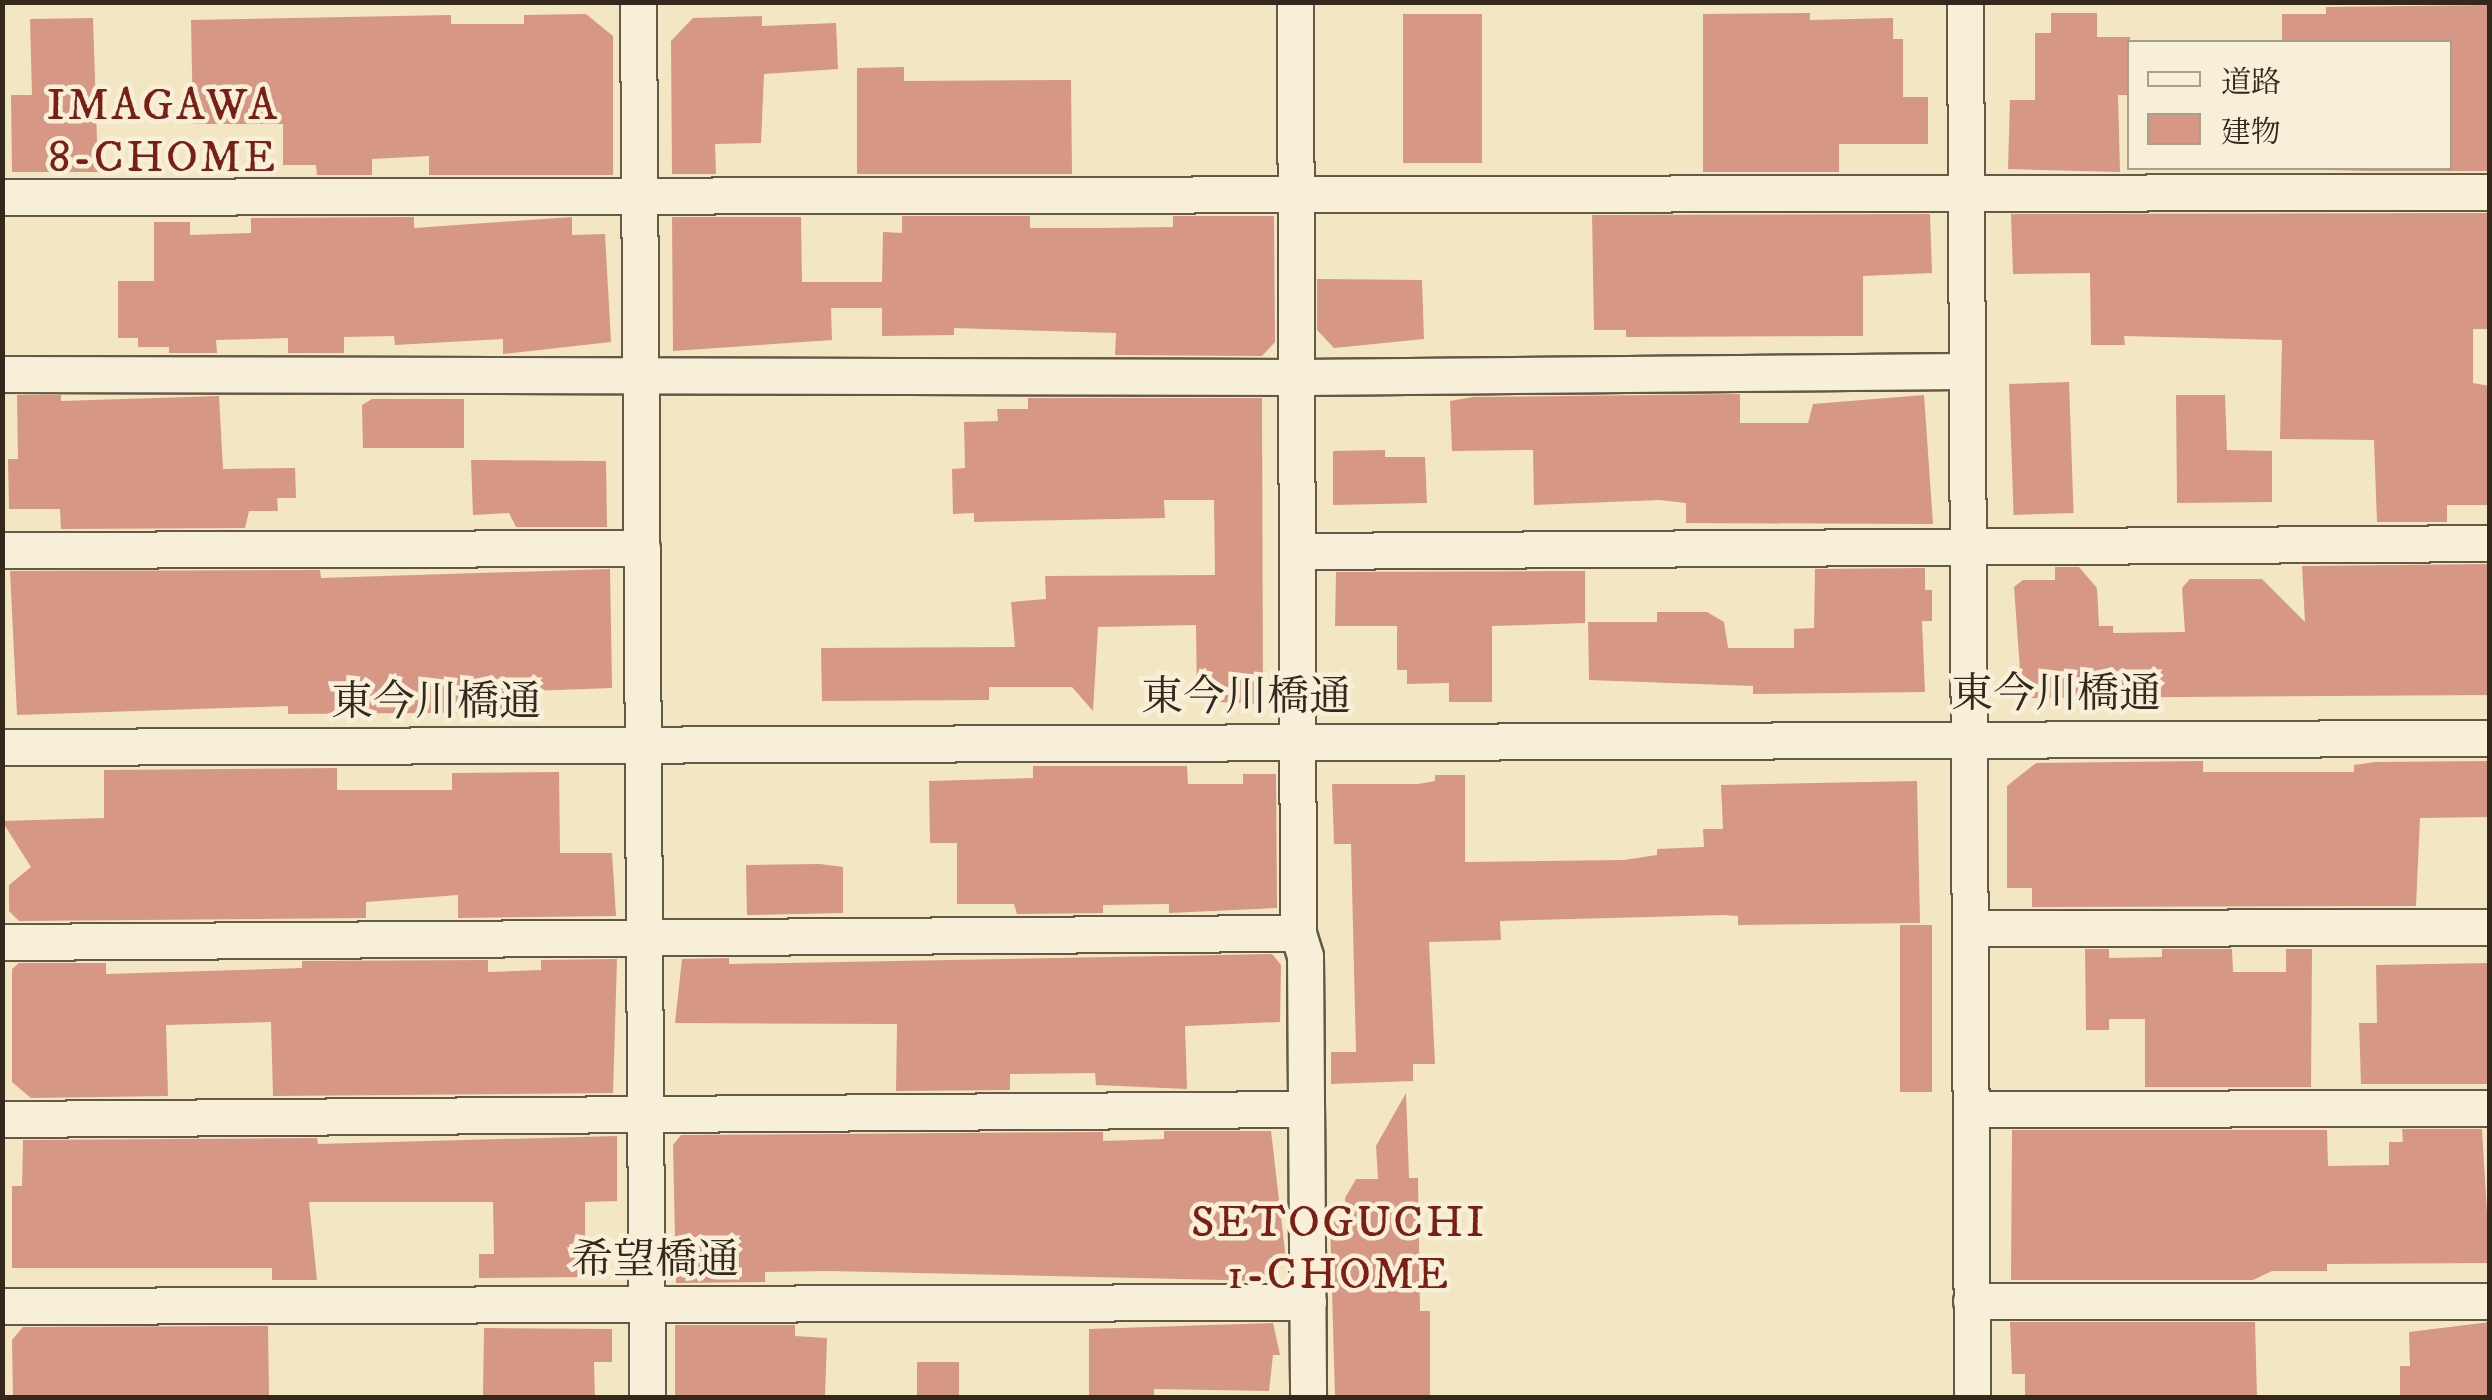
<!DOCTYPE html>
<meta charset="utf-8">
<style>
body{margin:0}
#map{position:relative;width:2492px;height:1400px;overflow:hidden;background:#f3e6c3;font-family:"IM FELL DW Pica","Noto Serif JP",serif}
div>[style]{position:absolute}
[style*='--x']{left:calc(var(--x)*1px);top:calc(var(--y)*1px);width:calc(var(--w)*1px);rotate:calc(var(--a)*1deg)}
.building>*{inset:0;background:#d69784;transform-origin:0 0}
.roads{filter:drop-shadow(2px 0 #645846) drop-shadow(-2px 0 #645846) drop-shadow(0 2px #645846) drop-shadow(0 -2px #645846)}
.minor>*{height:35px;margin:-17.5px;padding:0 17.5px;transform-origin:17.5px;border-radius:17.5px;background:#f7efd8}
span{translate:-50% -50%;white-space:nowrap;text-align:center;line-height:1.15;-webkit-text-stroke:9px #f7efd8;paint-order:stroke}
.street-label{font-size:42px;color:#34281d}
.neighbourhood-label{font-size:45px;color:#7a1f14;letter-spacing:2.5px}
.frame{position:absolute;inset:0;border:5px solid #34281d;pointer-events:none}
.legend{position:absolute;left:2127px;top:40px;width:325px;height:130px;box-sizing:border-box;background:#f7efd8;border:2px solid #a99f8d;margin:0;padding:12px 18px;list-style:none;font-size:30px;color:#34281d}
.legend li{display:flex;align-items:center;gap:20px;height:50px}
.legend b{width:50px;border:2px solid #a99f8d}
</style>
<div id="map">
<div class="building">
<i style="clip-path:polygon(2489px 5px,2490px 171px,2328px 171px,2452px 168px,2450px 42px,2282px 42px,2282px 14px,2326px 14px,2326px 7px)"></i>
<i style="clip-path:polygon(1810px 13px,1810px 20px,1893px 18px,1893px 39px,1903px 39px,1903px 97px,1928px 97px,1928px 144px,1839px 144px,1839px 172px,1703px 172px,1703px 14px)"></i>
<i style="clip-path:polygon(2051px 13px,2097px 13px,2097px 37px,2130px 37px,2130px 95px,2118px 95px,2120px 172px,2008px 169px,2010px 100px,2035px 100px,2035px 33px,2051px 33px)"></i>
<i style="clip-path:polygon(586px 14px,613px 36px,613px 175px,429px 175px,429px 156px,372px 159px,372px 175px,317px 175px,316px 165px,283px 165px,283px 124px,193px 124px,191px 20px,451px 15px,451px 24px,524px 24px,524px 15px)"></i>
<i style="left:1403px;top:14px;width:79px;height:149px"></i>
<i style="clip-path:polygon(762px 16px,762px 26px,836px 23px,838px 69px,764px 74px,761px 143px,715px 144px,716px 174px,672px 174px,671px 41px,693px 18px)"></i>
<i style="clip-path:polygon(93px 18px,98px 172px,12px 172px,11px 95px,32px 95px,30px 19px)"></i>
<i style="clip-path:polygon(904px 67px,904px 81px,1071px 80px,1072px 174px,857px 174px,857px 68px)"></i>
<i style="clip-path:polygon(2490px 213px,2490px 329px,2473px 329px,2473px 383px,2490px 386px,2490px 505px,2447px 505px,2447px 522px,2377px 522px,2374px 440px,2280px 439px,2282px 340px,2124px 336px,2125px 345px,2091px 345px,2090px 273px,2013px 274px,2011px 214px)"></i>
<i style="clip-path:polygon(1930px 214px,1932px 273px,1863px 276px,1863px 336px,1626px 337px,1626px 330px,1594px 330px,1592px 215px)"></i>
<i style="clip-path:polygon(902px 216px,1030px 216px,1030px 228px,1101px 228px,1173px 227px,1173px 216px,1274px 216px,1275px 342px,1262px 356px,1115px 355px,1116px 333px,954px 328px,954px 335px,882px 336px,882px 308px,831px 308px,832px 340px,673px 351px,672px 217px,801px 217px,802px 282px,882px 282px,883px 232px,902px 233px)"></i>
<i style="clip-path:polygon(414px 217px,414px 228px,572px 217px,572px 235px,605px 234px,611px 342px,503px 354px,503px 339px,395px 345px,394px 336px,344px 337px,344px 353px,288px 353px,288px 338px,216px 340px,217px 353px,169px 353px,169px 347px,138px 347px,138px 338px,118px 338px,118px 281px,154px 281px,154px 222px,190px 222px,190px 235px,251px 233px,251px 218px)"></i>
<i style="clip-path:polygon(1317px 279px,1422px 280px,1424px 339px,1334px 348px,1317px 330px)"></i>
<i style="left:2069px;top:382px;width:131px;height:60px;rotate:88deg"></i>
<i style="clip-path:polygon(1740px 394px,1740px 423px,1808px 423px,1813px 404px,1924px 395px,1933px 524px,1686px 523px,1686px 503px,1659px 500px,1534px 505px,1533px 450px,1452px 451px,1450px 401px,1473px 397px)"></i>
<i style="clip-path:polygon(17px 395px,61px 395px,61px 401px,219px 396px,223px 469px,295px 468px,296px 498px,277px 498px,278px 511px,249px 511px,245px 528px,61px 529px,60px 509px,9px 509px,8px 459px,18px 459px)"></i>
<i style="clip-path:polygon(2176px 395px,2225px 395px,2227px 450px,2272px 451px,2272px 502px,2177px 503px)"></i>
<i style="clip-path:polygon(1028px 398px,1262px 398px,1263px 704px,1197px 701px,1196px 625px,1098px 627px,1093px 711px,1072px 687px,989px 687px,989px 700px,822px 701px,821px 648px,1015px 647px,1011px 602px,1046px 599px,1045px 576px,1215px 575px,1214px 500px,1164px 500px,1165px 518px,974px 522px,974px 513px,953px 514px,952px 469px,965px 468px,964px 422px,998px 421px,997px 409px,1028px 409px)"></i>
<i style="clip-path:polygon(372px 399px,464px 399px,464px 448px,363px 448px,362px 405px)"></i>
<i style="clip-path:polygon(1385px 450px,1385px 457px,1425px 457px,1427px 503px,1333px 505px,1333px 451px)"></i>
<i style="clip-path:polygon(471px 460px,606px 461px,607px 527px,516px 527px,509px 513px,473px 515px)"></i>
<i style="clip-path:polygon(2490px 564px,2490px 695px,2022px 698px,2014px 587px,2023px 580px,2055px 580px,2055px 567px,2079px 567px,2097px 588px,2099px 626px,2113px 626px,2113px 633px,2185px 632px,2182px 588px,2190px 579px,2262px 579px,2305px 622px,2302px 566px)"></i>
<i style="clip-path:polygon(1925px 568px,1925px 590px,1932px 590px,1932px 621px,1922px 621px,1925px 692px,1753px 694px,1753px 686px,1589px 680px,1588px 622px,1657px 622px,1657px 612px,1707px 612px,1724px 622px,1728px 648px,1794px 648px,1794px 629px,1814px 628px,1815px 569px)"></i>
<i style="clip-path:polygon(610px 569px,612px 688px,530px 691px,531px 712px,288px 714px,288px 706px,17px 715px,10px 571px,320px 570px,321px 578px)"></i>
<i style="clip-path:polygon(1585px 571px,1585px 623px,1492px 626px,1492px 702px,1449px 702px,1449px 683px,1407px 684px,1407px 670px,1397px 670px,1397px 626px,1335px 626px,1336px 572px)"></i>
<i style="clip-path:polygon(2203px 761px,2203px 772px,2354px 772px,2354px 765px,2375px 762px,2490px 761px,2490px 817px,2420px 818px,2416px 906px,2032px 907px,2032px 888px,2007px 888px,2007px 786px,2036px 763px)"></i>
<i style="clip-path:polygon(1033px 766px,1187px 766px,1188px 784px,1243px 784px,1243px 774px,1276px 774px,1277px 908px,1169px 913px,1169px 904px,1103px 905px,1103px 913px,1017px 914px,1014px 904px,957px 904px,957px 843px,930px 843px,929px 781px,1033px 778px)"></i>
<i style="clip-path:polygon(337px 768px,337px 790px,452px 790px,452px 773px,559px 772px,560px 853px,612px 853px,616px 916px,458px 918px,458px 895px,366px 902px,366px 918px,19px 921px,9px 911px,9px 885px,31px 867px,2px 821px,104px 818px,104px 770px)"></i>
<i style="clip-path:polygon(1435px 775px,1465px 775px,1465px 862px,1624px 860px,1657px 855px,1657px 849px,1704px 847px,1703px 829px,1723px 829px,1721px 785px,1917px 781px,1920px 923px,1738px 925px,1738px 916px,1724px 915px,1500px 921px,1501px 940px,1429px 942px,1435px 1064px,1413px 1064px,1413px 1081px,1331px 1084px,1331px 1052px,1356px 1052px,1351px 844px,1334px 844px,1332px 784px,1418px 784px,1435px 781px)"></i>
<i style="clip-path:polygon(820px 864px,843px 867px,843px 913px,747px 915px,746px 865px)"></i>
<i style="left:1900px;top:925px;width:32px;height:167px"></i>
<i style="clip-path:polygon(2085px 949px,2109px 949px,2109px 958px,2162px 957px,2162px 949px,2232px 949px,2233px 972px,2286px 972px,2286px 949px,2312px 949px,2311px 1087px,2145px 1087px,2145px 1019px,2109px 1019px,2109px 1030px,2086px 1030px)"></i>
<i style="clip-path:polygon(1272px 954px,1281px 965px,1280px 1022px,1185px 1026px,1187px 1089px,1096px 1085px,1095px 1073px,1010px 1074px,1010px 1090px,896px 1091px,897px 1024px,675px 1023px,682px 959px,729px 958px,729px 964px)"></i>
<i style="clip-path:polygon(617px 959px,613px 1093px,273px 1096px,271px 1022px,166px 1025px,168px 1096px,31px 1098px,12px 1082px,12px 969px,19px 963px,106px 963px,106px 974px,302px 968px,302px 961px,488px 960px,488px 972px,541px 970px,541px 960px)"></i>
<i style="clip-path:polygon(2490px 963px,2490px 1084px,2361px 1084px,2359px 1023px,2377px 1023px,2376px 965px)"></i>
<i style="clip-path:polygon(1406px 1093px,1409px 1178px,1418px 1178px,1420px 1311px,1430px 1311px,1430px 1398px,1335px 1398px,1330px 1219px,1346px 1219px,1345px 1198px,1356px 1179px,1378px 1179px,1376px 1146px)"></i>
<i style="clip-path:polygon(2402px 1129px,2482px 1129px,2490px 1263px,2327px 1264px,2327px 1271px,2272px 1271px,2253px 1280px,2011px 1280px,2012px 1130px,2327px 1130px,2328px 1166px,2389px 1165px,2389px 1142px,2403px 1142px)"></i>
<i style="clip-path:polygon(1164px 1131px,1271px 1131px,1286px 1260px,1268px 1281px,829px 1271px,765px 1272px,765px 1282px,676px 1283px,673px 1145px,681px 1135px,1103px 1132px,1103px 1141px,1164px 1139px)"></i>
<i style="clip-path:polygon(617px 1136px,617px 1201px,585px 1202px,585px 1277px,479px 1278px,479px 1254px,494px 1254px,493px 1202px,309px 1202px,317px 1280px,272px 1280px,272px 1268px,12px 1268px,12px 1186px,22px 1186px,23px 1140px,317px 1138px,318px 1144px)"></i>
<i style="clip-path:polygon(2010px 1322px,2255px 1322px,2257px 1398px,2025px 1398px,2025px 1374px,2012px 1374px)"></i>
<i style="clip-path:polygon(2490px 1322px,2490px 1398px,2400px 1398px,2400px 1366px,2410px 1366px,2409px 1332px)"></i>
<i style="clip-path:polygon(1273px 1323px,1280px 1355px,1273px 1355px,1269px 1391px,1154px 1389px,1154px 1398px,1089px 1398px,1089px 1329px)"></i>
<i style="clip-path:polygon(675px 1325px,795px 1325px,795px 1336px,827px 1338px,825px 1397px,675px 1398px)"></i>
<i style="clip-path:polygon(268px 1326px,269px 1396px,13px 1398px,12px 1340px,23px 1327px)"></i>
<i style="clip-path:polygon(484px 1328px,612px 1329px,612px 1362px,594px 1362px,595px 1398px,483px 1395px)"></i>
<i style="left:917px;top:1362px;width:42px;height:36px"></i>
</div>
<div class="roads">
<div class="minor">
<i style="--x:638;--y:2;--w:1396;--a:89.63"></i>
<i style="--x:1295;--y:2;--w:931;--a:89.82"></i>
<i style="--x:1298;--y:933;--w:24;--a:73"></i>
<i style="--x:1305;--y:956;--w:442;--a:89.6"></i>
<i style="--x:1965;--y:2;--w:1396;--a:89.71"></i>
<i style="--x:2;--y:197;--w:2488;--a:-0.12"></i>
<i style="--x:2;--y:374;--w:1298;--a:0.13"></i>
<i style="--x:1300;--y:377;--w:664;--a:-0.52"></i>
<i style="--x:2;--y:550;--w:640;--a:-0.18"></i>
<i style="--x:1299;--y:551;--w:1191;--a:-0.38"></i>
<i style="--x:2;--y:747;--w:2488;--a:-0.21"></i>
<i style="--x:1970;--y:928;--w:520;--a:-0.11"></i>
<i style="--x:2;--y:942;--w:1296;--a:-0.4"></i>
<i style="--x:1971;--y:1109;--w:519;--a:-0.11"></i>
<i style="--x:2;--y:1119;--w:1304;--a:-0.44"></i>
<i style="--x:1971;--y:1301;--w:519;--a:0"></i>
<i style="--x:2;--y:1306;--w:1306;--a:-0.18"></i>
</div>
</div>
<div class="street-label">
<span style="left:2056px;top:695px">東今川橋通</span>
<span style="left:1246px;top:698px">東今川橋通</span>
<span style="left:436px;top:703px">東今川橋通</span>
<span style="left:655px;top:1261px">希望橋通</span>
</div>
<div class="neighbourhood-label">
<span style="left:163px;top:133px">IMAGAWA<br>8-CHOME</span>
<span style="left:1339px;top:1250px">SETOGUCHI<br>1-CHOME</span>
</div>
<div class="frame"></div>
<ul class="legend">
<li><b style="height:12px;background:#f7efd8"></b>道路</li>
<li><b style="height:28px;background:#d69784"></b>建物</li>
</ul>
</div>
